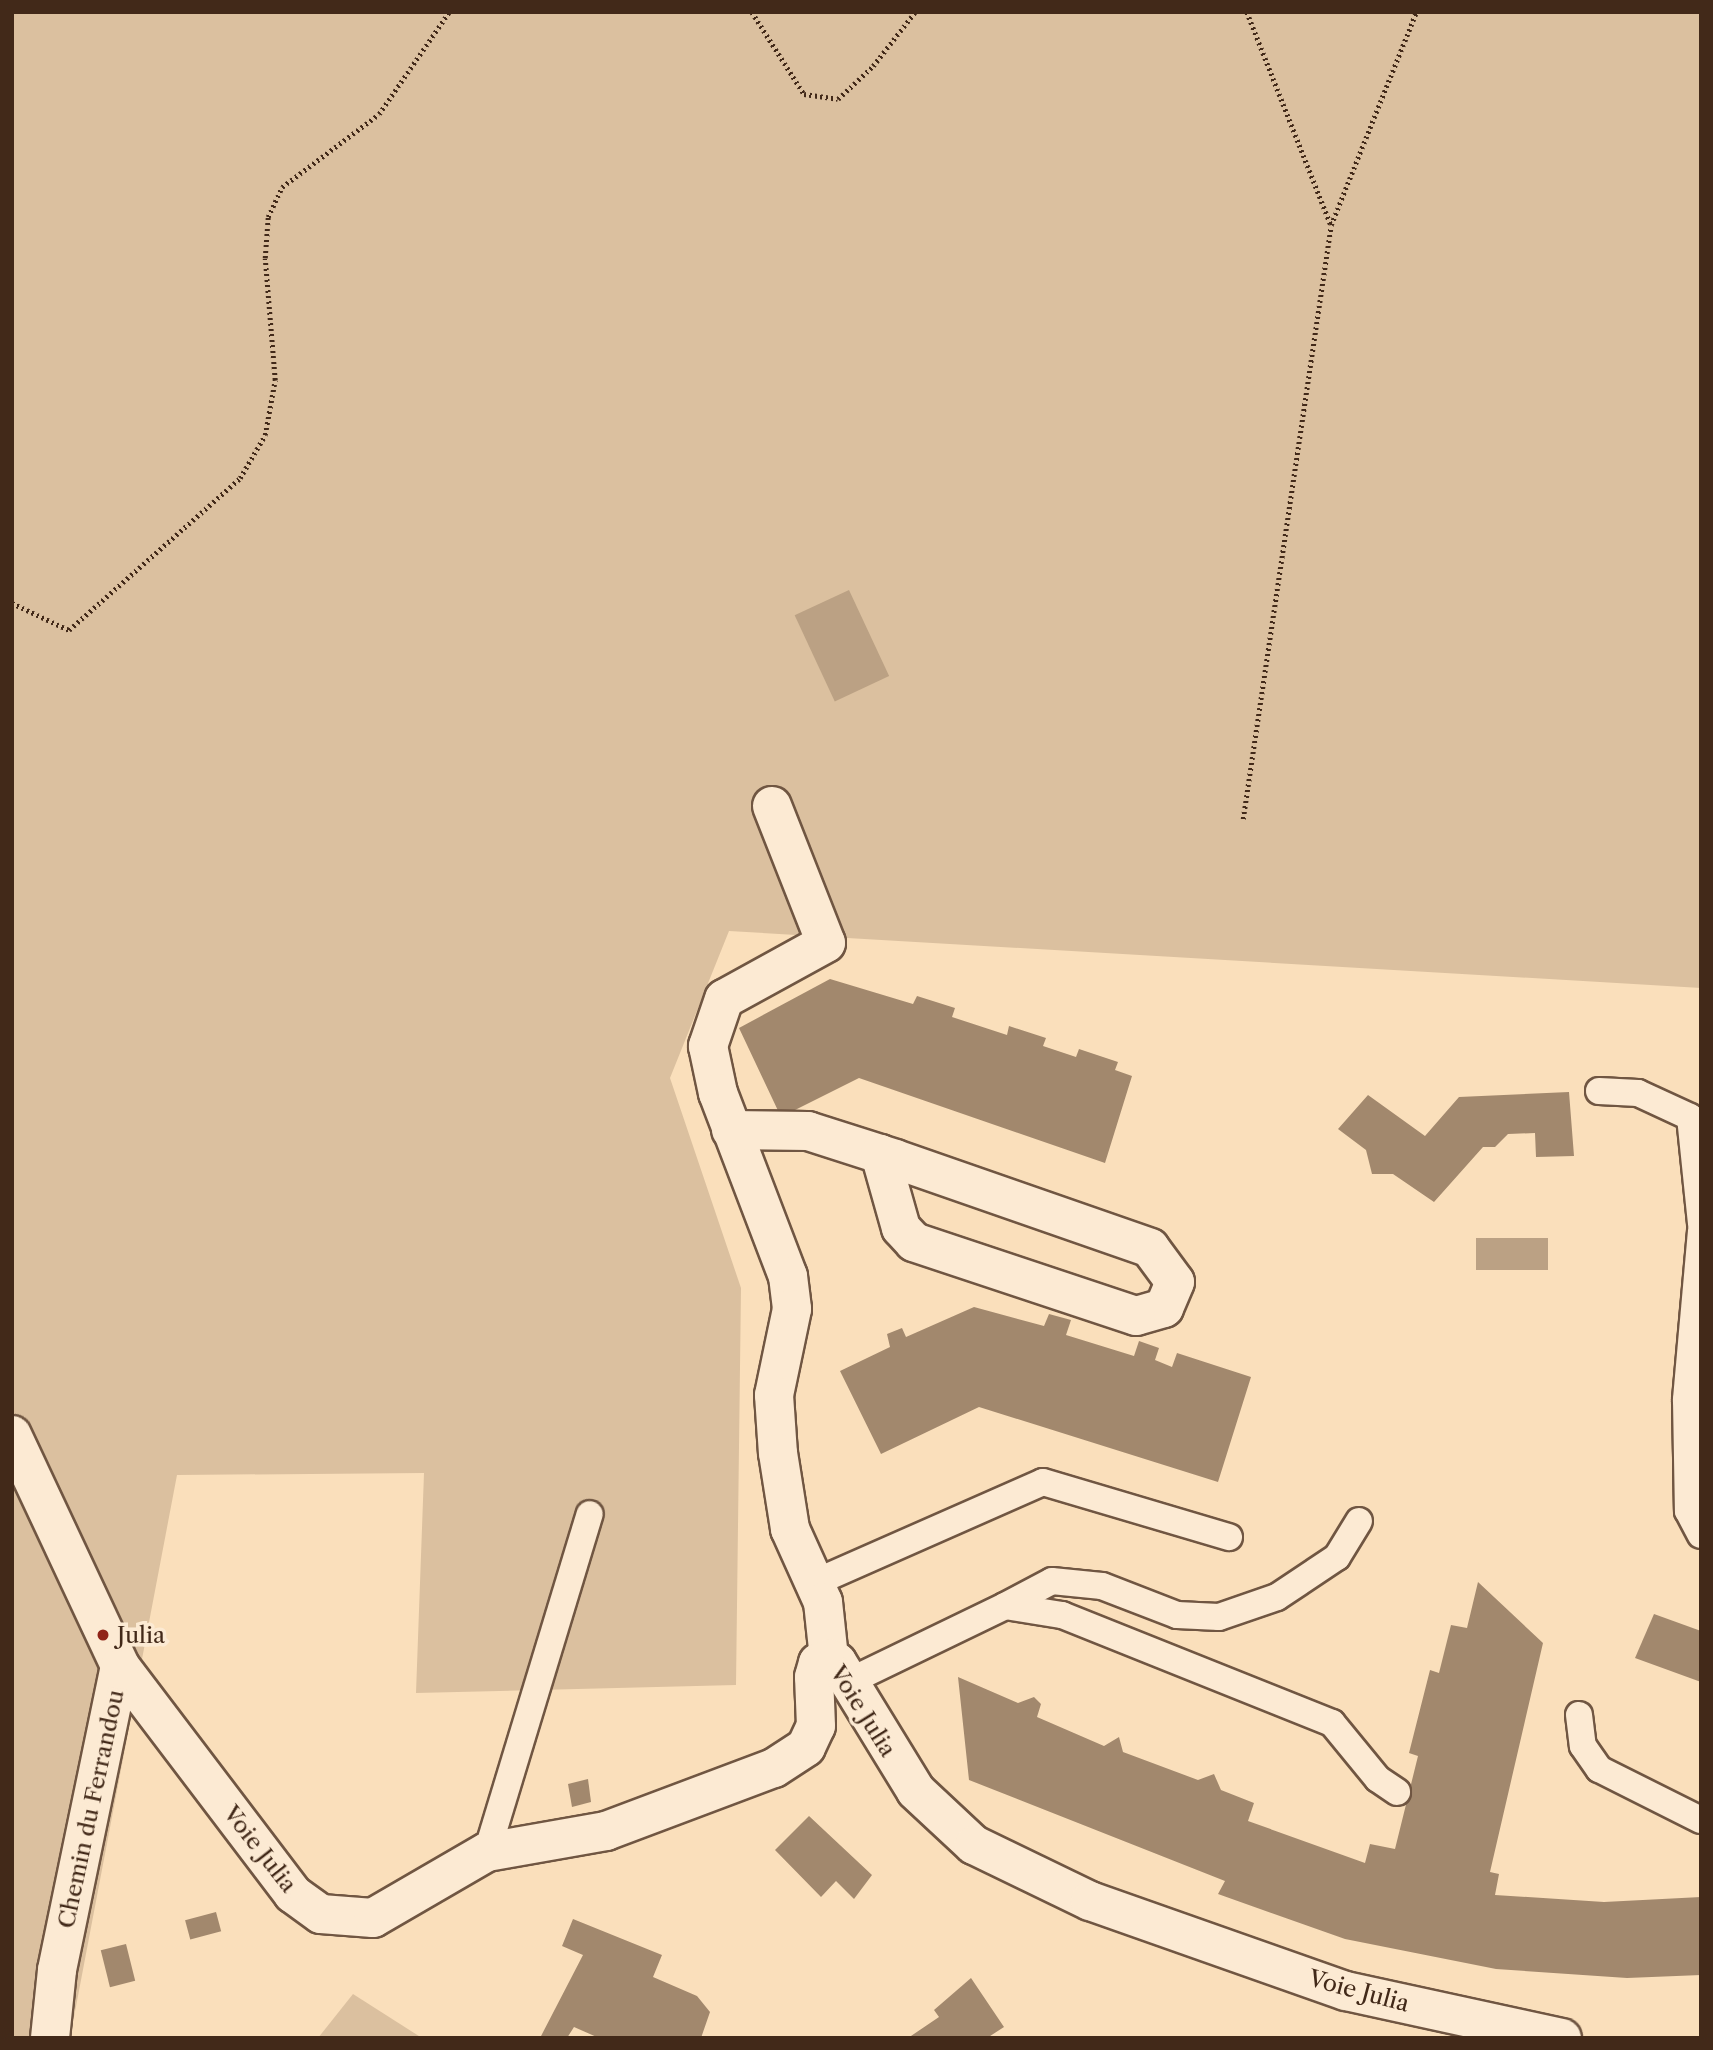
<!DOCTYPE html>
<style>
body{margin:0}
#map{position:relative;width:1713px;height:2050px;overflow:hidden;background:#fadfbb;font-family:"Libre Caslon Text",serif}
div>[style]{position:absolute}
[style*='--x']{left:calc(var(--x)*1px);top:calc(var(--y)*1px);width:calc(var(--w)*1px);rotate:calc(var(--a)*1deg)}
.green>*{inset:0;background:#dbc09f}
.water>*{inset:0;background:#bba184;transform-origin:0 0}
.building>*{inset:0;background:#a2886d;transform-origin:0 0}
.path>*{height:4.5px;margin-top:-2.25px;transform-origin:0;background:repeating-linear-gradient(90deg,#422919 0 2px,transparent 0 5.5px)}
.roads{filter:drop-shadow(2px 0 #705642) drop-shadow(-2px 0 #705642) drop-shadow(0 2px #705642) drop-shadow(0 -2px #705642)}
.lane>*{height:26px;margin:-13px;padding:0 13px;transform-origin:13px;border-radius:13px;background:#fcead3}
.street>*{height:38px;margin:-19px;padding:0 19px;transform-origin:19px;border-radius:19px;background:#fcead3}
.dots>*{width:19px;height:19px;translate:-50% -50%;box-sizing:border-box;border:4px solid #fcead3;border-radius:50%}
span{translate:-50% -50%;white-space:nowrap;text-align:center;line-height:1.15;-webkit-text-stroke:7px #fcead3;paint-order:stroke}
.poi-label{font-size:23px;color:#422919}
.left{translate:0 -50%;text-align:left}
.street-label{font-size:23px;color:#422919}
.frame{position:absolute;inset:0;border:14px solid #422919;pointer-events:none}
</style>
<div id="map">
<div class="green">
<i style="clip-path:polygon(12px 12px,1701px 12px,1701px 988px,729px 931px,670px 1078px,741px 1288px,736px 1685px,416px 1693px,424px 1473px,177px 1475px,70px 2038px,12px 2038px)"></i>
<i style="clip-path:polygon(353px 1994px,422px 2038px,318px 2038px)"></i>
</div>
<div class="water">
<i style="left:849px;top:590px;width:95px;height:60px;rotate:65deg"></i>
<i style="left:1548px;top:1238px;width:32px;height:72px;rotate:90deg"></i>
</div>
<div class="building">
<i style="clip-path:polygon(830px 979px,913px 1004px,917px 996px,955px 1008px,952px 1017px,1007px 1035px,1009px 1026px,1046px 1038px,1043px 1046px,1076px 1057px,1079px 1049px,1118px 1062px,1115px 1070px,1132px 1076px,1105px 1163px,859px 1078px,781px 1117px,739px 1028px)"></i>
<i style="clip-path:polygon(1569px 1092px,1574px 1156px,1536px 1157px,1535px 1133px,1508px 1134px,1495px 1147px,1483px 1147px,1434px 1202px,1393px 1174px,1372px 1174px,1366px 1150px,1338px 1129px,1368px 1095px,1425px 1136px,1459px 1097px)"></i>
<i style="clip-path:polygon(974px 1307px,1044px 1326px,1049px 1314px,1071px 1320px,1066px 1335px,1134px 1356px,1139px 1341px,1159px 1348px,1155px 1360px,1172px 1367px,1177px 1353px,1251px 1377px,1218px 1482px,979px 1407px,881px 1454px,840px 1371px,890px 1347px,887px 1334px,902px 1328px,906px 1337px)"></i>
<i style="clip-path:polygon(1478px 1582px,1543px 1643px,1490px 1872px,1499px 1874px,1495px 1895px,1604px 1902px,1701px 1897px,1701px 1975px,1627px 1978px,1496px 1969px,1345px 1939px,1218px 1894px,1225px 1881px,969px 1780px,958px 1677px,1018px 1703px,1034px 1697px,1041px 1704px,1037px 1717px,1104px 1746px,1119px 1737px,1123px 1752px,1198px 1780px,1214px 1774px,1221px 1790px,1254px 1803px,1248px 1821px,1365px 1863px,1370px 1844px,1395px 1849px,1418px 1756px,1409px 1753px,1430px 1670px,1439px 1673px,1451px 1625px,1467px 1628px)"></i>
<i style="clip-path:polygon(1654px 1614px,1701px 1631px,1701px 1682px,1635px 1658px)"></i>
<i style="clip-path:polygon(588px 1779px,591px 1802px,572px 1807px,568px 1784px)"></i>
<i style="clip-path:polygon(809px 1816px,872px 1875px,854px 1899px,836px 1881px,821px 1897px,775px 1850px)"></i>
<i style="left:216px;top:1912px;width:20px;height:32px;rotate:75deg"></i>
<i style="clip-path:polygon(573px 1919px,662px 1955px,653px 1977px,697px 1996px,710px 2012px,701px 2038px,599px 2038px,574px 2027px,567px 2038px,540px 2038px,583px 1955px,562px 1946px)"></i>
<i style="left:126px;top:1944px;width:38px;height:26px;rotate:76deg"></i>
<i style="clip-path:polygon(971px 1978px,1004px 2027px,987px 2038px,908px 2038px,939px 2017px,934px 2010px)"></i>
</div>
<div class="path">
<i style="--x:752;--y:12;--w:97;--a:57.6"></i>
<i style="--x:804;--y:94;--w:34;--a:8"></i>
<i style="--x:838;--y:99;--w:48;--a:-43.3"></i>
<i style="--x:873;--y:66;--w:68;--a:-52.1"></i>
<i style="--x:1247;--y:12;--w:229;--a:68.5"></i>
<i style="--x:12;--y:603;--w:63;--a:25.3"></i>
<i style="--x:69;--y:630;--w:229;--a:-41.6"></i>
<i style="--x:240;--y:478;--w:50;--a:-59.8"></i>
<i style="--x:265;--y:435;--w:56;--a:-79.7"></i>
<i style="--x:275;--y:380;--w:122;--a:-94.7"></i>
<i style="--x:265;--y:258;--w:41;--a:-85.8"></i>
<i style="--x:268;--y:217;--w:33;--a:-65"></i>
<i style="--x:282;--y:187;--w:121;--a:-37"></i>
<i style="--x:379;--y:114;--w:124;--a:-55.5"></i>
<i style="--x:1243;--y:819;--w:600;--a:-81.57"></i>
<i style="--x:1331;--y:225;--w:229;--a:-68.2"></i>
</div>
<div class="roads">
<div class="lane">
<i style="--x:1599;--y:1091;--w:39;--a:3"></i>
<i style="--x:1638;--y:1093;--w:57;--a:24.8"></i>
<i style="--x:1690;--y:1117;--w:108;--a:84.1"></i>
<i style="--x:1701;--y:1231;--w:170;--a:95.1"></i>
<i style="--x:1686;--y:1400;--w:111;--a:89"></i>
<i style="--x:1688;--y:1511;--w:27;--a:62"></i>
<i style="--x:814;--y:1583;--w:250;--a:-23.8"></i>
<i style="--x:1043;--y:1482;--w:194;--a:16.5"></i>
<i style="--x:1005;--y:1606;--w:53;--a:-28"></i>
<i style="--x:1052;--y:1581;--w:50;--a:5.7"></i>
<i style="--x:1102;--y:1586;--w:80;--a:21.1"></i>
<i style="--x:1177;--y:1615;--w:42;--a:2.7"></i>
<i style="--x:1219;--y:1617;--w:61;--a:-19"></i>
<i style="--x:1277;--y:1597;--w:72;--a:-33.7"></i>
<i style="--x:1337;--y:1557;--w:42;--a:-58.6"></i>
<i style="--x:848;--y:1682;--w:174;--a:-25.8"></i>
<i style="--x:1005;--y:1606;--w:58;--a:9"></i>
<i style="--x:1062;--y:1615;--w:291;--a:21.8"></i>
<i style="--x:1332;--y:1723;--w:72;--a:50.6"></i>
<i style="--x:1378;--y:1779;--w:23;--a:34"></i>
<i style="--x:1579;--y:1715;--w:31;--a:83"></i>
<i style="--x:1583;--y:1746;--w:28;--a:55"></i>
<i style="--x:1599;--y:1769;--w:114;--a:26.6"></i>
<i style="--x:487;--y:1852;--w:353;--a:-73.1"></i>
</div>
<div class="street">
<i style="--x:772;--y:806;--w:147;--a:68.5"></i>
<i style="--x:826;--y:943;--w:116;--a:151.2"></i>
<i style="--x:724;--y:999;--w:50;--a:108.8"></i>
<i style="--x:708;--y:1046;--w:48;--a:78"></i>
<i style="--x:718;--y:1093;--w:196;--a:69.1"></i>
<i style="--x:788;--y:1276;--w:33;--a:83"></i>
<i style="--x:792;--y:1309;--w:88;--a:101.8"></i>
<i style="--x:774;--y:1395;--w:58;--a:86.1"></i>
<i style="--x:778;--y:1453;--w:77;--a:81"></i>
<i style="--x:790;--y:1529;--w:80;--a:65.7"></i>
<i style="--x:823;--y:1602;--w:56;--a:83.9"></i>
<i style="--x:731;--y:1130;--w:77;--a:0.7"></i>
<i style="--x:808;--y:1131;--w:76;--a:17.7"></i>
<i style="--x:880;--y:1154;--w:16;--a:18"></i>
<i style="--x:895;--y:1159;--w:270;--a:19.2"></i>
<i style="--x:1150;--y:1248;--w:42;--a:53.7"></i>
<i style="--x:1175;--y:1282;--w:28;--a:113"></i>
<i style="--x:1164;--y:1308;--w:29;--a:164"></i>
<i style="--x:1136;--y:1316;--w:234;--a:-161.6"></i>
<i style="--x:914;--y:1242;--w:19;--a:-133"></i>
<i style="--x:901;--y:1228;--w:77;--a:-105.8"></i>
<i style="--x:12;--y:1435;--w:255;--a:64.9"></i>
<i style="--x:120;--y:1666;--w:286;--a:52.8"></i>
<i style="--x:293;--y:1894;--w:34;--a:36"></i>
<i style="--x:321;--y:1914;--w:52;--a:4.4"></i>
<i style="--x:373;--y:1918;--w:132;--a:-30.1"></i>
<i style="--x:487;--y:1852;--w:121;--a:-10"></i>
<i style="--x:606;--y:1831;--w:179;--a:-20.6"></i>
<i style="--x:774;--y:1768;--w:38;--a:-33"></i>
<i style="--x:806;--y:1747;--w:23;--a:-65"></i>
<i style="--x:816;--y:1726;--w:49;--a:-92.3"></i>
<i style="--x:814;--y:1677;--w:15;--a:-74"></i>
<i style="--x:818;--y:1663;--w:12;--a:-24"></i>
<i style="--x:829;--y:1658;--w:9;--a:27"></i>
<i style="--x:837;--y:1662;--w:151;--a:58.5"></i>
<i style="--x:916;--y:1791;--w:79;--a:43"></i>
<i style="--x:974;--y:1845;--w:129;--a:25.8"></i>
<i style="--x:1090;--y:1901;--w:271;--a:19.4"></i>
<i style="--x:1346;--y:1991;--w:221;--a:12.3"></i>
<i style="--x:50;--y:2038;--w:68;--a:-84.1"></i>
<i style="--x:57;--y:1970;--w:310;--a:-78.3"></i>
</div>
</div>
<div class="dots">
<i style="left:103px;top:1635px;background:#8f2418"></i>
</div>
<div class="poi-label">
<span class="left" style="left:117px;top:1635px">Julia</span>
</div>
<div class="street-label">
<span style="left:863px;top:1711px;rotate:58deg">Voie Julia</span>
<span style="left:91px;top:1809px;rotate:-78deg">Chemin du Ferrandou</span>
<span style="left:260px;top:1849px;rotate:52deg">Voie Julia</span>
<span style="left:1359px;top:1991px;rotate:15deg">Voie Julia</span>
</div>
<div class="frame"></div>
</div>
